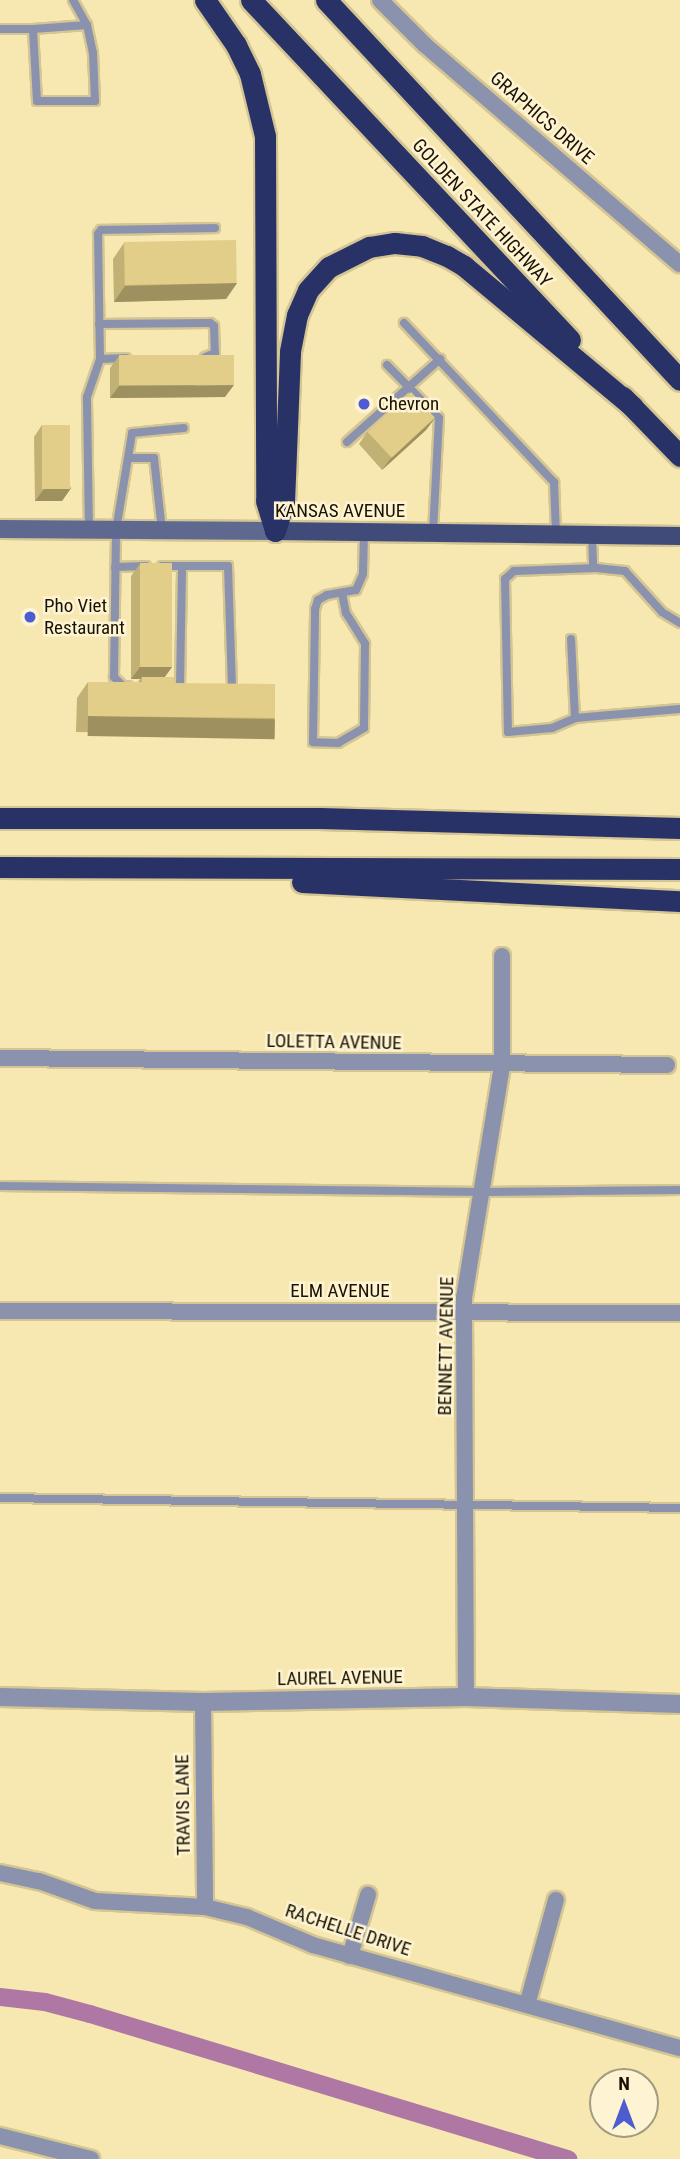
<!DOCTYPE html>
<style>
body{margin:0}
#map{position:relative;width:680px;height:2159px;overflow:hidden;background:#f7e7b0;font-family:"Roboto Condensed",sans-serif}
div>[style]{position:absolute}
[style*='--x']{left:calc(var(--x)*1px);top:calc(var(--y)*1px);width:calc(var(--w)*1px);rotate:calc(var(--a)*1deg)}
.canal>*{height:18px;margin:-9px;padding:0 9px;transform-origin:9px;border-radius:9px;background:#ae77a4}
.roads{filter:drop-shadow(2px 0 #d4c594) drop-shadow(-2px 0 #d4c594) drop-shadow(0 2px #d4c594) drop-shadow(0 -2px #d4c594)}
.service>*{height:8px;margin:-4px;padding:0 4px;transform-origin:4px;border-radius:4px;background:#8a92ad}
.minor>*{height:16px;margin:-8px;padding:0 8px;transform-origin:8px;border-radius:8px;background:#8a92ad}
.tertiary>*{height:18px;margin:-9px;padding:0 9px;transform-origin:9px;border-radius:9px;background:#8a92ad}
.secondary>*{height:18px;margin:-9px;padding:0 9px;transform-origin:9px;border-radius:9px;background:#5f688f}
.primary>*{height:18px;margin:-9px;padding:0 9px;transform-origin:9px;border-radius:9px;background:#414b79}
.motorway>*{height:21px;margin:-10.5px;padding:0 10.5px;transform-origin:10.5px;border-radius:10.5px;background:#293266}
.wall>*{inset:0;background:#c2b175}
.shaded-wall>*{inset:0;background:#9e905f;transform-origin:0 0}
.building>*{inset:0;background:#e2ce88;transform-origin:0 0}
.dots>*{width:19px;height:19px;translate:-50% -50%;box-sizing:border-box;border:4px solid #fef4d4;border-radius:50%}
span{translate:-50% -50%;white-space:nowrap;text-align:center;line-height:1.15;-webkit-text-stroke:5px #fef4d4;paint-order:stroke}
.street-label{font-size:19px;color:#1a1301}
.poi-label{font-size:19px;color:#1a1301}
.left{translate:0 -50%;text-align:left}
.north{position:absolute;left:589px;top:2068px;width:70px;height:70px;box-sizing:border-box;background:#fef4d4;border:2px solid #a39a80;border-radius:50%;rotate:0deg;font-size:19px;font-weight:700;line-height:28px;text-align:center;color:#1a1301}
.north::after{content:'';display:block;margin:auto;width:24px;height:32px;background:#4d5cd1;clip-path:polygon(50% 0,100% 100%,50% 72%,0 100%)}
</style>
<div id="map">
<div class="canal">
<i style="--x:0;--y:1997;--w:45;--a:6.3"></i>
<i style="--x:45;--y:2002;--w:47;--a:14.9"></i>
<i style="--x:90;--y:2014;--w:500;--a:16.9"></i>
</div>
<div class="roads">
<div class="service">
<i style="--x:73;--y:0;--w:29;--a:61"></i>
<i style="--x:87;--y:25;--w:29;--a:78"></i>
<i style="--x:93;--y:53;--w:48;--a:87.6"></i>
<i style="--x:95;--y:101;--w:58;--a:180"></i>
<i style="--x:37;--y:101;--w:72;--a:-93.2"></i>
<i style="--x:33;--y:29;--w:54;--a:-4.2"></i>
<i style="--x:0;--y:29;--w:33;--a:0"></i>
<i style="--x:404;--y:323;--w:219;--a:46.7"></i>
<i style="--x:554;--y:482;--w:51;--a:87.8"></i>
<i style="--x:99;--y:324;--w:111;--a:-0.5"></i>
<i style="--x:210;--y:323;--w:5;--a:37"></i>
<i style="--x:214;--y:326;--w:27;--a:88"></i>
<i style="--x:215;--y:353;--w:11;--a:158"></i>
<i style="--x:100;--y:359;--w:26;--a:-2"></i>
<i style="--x:387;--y:365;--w:74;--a:45.5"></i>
<i style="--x:439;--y:418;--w:115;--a:93"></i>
<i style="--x:347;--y:442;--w:125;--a:-41.7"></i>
<i style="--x:129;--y:458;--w:25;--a:0"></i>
<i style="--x:154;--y:458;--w:72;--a:83.7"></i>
<i style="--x:89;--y:530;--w:133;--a:-90.9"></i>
<i style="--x:87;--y:397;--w:40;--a:-71.1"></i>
<i style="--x:100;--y:359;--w:125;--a:-90.9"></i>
<i style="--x:98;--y:234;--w:5;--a:-53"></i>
<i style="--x:101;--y:230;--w:114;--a:-1"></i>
<i style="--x:592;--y:534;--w:34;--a:88"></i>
<i style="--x:162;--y:566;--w:66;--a:0"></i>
<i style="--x:228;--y:566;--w:120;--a:88.1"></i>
<i style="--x:115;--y:567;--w:31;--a:-2"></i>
<i style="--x:342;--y:593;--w:20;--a:79"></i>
<i style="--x:346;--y:613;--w:36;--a:58"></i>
<i style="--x:365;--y:644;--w:84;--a:90.7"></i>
<i style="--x:364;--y:728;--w:30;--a:150"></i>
<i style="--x:338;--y:743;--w:25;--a:-178"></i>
<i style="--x:313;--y:742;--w:133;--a:-89.1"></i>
<i style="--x:315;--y:609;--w:9;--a:-72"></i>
<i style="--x:318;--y:600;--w:10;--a:-29"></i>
<i style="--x:327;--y:595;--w:29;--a:-10"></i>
<i style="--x:356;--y:590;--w:17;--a:-66"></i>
<i style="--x:363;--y:574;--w:42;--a:-88.6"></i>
<i style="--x:680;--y:623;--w:21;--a:-149"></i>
<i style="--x:662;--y:612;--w:55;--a:-132.1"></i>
<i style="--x:625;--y:571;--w:29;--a:-174"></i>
<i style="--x:596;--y:568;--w:82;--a:177.9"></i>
<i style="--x:514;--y:571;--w:12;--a:138"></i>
<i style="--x:505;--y:579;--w:153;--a:88.9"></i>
<i style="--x:508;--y:732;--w:44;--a:-5.2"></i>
<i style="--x:552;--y:728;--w:25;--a:-23"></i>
<i style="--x:575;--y:718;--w:105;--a:-4.9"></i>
<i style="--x:571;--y:639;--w:79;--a:87.1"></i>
<i style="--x:128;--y:686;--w:5;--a:180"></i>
<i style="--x:123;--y:686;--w:13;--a:-135"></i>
<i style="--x:114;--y:677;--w:147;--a:-89.2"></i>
<i style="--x:116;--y:530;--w:98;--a:-80.6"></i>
<i style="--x:132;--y:433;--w:52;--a:-5.5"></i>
<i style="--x:180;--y:686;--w:120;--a:-89"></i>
<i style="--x:0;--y:1186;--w:483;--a:0.7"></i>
<i style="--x:483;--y:1192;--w:197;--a:-0.6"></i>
<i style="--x:0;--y:1498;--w:680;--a:0.84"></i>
</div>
<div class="minor">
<i style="--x:380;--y:0;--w:64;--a:45"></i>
<i style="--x:425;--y:45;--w:336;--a:40.7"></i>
<i style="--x:0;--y:1058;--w:667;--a:0.6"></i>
<i style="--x:0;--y:1311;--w:680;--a:0.17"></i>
<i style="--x:466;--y:1697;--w:399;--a:-90.3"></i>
<i style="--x:464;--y:1298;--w:236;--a:-80.7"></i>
<i style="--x:502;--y:1065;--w:109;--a:-90"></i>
<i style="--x:203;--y:1702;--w:205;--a:89.4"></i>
<i style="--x:0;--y:1873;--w:40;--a:12"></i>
<i style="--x:39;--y:1881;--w:59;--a:19.7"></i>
<i style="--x:95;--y:1901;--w:110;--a:3.1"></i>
<i style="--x:205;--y:1907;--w:43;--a:13.4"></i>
<i style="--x:247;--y:1917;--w:72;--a:23"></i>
<i style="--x:313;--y:1945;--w:381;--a:15.7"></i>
<i style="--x:350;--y:1956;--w:64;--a:-73.6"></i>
<i style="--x:527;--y:2005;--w:109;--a:-74.6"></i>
<i style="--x:0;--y:2136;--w:94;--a:14.2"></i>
</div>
<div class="tertiary">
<i style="--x:0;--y:1697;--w:203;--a:1.4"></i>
<i style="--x:203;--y:1702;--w:263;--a:-1.1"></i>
<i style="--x:466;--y:1697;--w:214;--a:1.9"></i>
</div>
<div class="secondary">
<i style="--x:0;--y:529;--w:275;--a:0.4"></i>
</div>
<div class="primary">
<i style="--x:275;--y:531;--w:405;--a:0.7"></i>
</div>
<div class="motorway">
<i style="--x:205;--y:0;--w:55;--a:55.4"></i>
<i style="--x:236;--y:45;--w:32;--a:64"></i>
<i style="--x:250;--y:74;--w:64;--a:76.4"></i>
<i style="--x:265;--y:136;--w:365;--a:89.8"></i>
<i style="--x:266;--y:501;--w:31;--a:73"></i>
<i style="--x:251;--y:0;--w:466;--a:46.8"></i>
<i style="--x:326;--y:0;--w:519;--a:47.03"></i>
<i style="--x:623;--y:397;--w:82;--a:46"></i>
<i style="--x:275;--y:531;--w:30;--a:-73"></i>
<i style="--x:284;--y:502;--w:151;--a:-87.7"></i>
<i style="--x:290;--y:351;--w:37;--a:-79"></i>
<i style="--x:297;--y:315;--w:27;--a:-66"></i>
<i style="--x:308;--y:290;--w:31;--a:-48"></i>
<i style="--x:329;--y:267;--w:45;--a:-26.6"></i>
<i style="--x:369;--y:247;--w:26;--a:-9"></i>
<i style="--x:395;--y:243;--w:27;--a:6"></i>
<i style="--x:422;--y:246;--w:27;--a:22"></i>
<i style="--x:447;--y:256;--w:20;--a:30"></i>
<i style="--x:464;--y:266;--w:219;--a:39.8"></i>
<i style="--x:0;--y:818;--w:320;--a:0"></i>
<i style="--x:320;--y:818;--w:360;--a:1.6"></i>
<i style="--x:0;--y:867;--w:680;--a:0.17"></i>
<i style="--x:302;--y:882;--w:378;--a:2.9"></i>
</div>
</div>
<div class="wall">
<i style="clip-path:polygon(124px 243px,237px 283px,226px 299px,114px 302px,113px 259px)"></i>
<i style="clip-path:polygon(119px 356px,225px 397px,110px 398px,110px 368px)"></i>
<i style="clip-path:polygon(435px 418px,426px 430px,382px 470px,359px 444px,367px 432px)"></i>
<i style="clip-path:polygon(42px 425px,71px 488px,62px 501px,35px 501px,34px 437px)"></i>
<i style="clip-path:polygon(140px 564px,172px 667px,165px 677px,174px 683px,275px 718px,264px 734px,76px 732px,77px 698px,88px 682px,138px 682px,140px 679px,131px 679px,131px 576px)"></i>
</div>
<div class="shaded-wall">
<i style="clip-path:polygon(237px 283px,226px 299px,114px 302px,125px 286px)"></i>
<i style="clip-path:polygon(234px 385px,225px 397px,110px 398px,119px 386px)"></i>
<i style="clip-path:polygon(435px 418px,426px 430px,382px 470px,391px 458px)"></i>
<i style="clip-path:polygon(71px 488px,62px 501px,35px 501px,44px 489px)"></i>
<i style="clip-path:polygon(140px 667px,172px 667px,163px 679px,142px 677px,140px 679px,131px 679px)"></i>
<i style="left:88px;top:716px;width:187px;height:20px;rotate:1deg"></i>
</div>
<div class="building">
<i style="left:236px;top:240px;width:43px;height:112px;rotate:89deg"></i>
<i style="left:234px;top:355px;width:30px;height:115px;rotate:90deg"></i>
<i style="left:411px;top:392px;width:35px;height:59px;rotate:47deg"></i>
<i style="left:42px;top:425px;width:28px;height:64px"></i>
<i style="left:172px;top:563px;width:104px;height:32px;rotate:90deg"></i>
<i style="clip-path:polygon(142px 677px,174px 677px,174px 683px,275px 684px,275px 718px,88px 716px,88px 682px,142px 682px)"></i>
</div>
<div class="dots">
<i style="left:364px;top:404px;background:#4d5cd1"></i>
<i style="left:30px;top:617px;background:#4d5cd1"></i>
</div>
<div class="street-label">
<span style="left:542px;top:118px;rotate:41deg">GRAPHICS DRIVE</span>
<span style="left:482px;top:213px;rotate:47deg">GOLDEN STATE HIGHWAY</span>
<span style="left:340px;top:511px">KANSAS AVENUE</span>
<span style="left:334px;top:1042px;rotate:1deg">LOLETTA AVENUE</span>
<span style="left:340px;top:1291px">ELM AVENUE</span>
<span style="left:446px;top:1346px;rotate:-89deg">BENNETT AVENUE</span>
<span style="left:340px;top:1678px;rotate:-1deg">LAUREL AVENUE</span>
<span style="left:183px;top:1805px;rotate:-91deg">TRAVIS LANE</span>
<span style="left:348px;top:1930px;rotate:18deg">RACHELLE DRIVE</span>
</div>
<div class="poi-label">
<span class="left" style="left:378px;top:404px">Chevron</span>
<span class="left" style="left:44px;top:617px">Pho Viet<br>Restaurant</span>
</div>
<div class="north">N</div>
</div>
